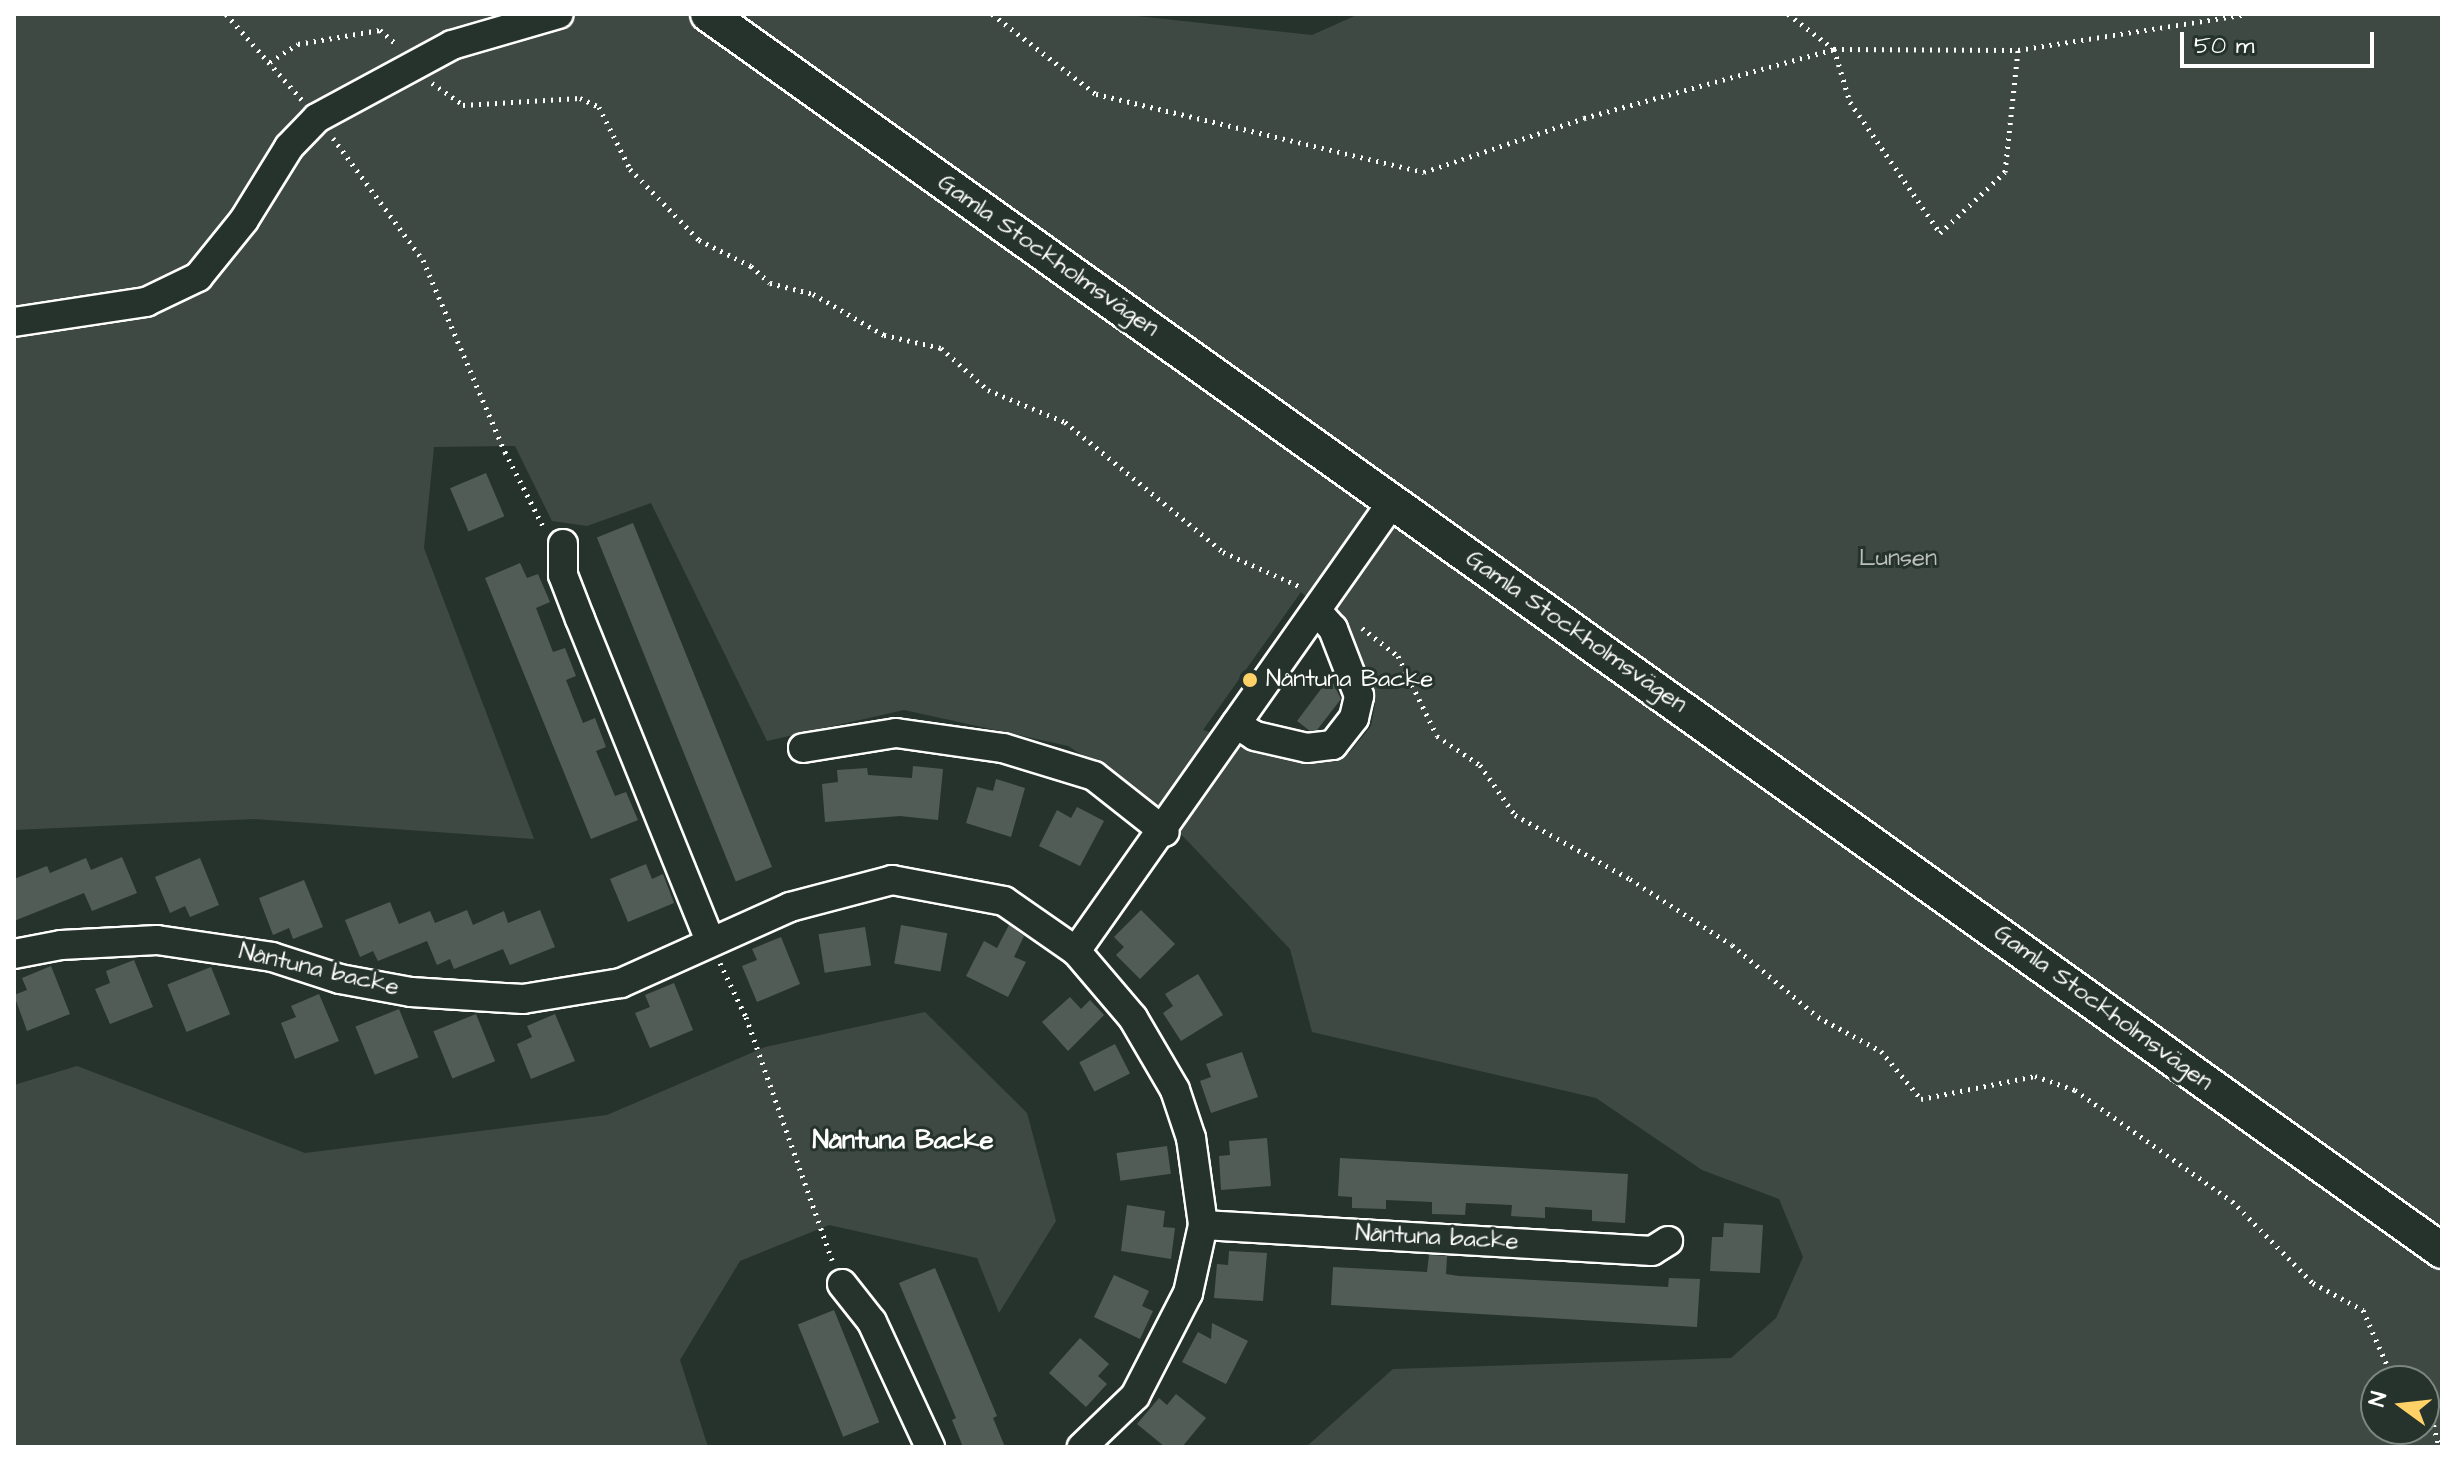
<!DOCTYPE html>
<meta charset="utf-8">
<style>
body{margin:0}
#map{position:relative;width:2456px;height:1461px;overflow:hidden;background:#26332d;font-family:"Architects Daughter",sans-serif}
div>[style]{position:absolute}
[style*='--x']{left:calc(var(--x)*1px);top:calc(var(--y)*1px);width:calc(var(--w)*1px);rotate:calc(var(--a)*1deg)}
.green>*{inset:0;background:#3e4944}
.building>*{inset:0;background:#515c57;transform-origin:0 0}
.path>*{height:5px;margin-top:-2.5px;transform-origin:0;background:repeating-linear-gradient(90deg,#fff 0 2px,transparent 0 8px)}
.roads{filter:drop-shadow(2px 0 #fff) drop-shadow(-2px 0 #fff) drop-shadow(0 2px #fff) drop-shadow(0 -2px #fff)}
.minor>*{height:28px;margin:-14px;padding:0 14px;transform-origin:14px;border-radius:14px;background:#26332d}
.major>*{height:34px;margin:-17px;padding:0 17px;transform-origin:17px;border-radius:17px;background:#26332d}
.dots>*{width:22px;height:22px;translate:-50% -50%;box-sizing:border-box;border:4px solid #26332d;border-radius:50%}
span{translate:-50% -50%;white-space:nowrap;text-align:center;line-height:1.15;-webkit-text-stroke:6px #26332d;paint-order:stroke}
.street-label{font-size:24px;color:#fff}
.park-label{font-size:24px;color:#bbbfbe}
.poi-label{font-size:24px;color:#fff}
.left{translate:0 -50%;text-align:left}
.neighbourhood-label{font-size:26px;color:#fff;font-weight:700}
.frame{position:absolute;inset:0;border:16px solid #fff;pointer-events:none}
.north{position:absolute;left:2360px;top:1365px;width:80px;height:80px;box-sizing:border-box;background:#26332d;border:2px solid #7d8581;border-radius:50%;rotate:285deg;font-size:22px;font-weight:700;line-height:32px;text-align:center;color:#fff}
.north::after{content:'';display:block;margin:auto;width:28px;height:36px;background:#ffd166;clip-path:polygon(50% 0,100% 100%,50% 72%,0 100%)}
.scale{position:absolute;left:2180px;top:32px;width:194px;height:36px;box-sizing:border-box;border:4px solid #fff;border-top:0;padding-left:10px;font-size:24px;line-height:28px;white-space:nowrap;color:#fff;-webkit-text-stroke:6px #26332d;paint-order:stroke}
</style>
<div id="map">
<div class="green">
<i style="clip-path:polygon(evenodd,14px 14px,1119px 14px,1312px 35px,1359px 14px,2442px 14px,2442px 1447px,1306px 1447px,1393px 1369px,1731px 1358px,1776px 1318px,1803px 1257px,1779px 1199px,1702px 1170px,1596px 1098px,1312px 1032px,1290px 949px,1142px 793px,1068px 746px,904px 710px,767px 741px,651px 503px,587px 526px,552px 521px,515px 446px,434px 447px,424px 548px,534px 839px,254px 819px,14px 830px,14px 14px,1301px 592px,1351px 642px,1375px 704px,1371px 726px,1349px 753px,1323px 757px,1266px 751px,1203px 730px,1301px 592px,14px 14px,2376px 1381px,2424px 1381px,2424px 1429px,2376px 1429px,2376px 1381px)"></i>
<i style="clip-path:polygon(925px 1012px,1027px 1113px,1056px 1221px,999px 1313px,977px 1258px,829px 1225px,740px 1261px,680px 1360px,708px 1447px,14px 1447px,14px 1085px,77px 1066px,305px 1153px,607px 1115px,765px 1047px)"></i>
</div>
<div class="building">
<i style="left:486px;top:473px;width:47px;height:39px;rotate:67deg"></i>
<i style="left:633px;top:523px;width:371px;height:39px;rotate:68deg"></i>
<i style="clip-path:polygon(520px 563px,527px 578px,538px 574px,550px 602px,536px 608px,553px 652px,565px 648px,576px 676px,566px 680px,583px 723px,595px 718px,606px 747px,596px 751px,615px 796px,626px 792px,638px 820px,591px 839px,485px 578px)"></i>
<i style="clip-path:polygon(1330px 677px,1341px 699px,1317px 730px,1310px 731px,1297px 721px)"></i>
<i style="clip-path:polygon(913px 766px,943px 769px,938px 820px,900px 816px,825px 822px,822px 784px,838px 782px,837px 770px,867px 768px,868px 775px,912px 778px)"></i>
<i style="clip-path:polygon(996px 779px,1025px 788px,1011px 837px,966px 823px,977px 787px,993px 791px)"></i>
<i style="clip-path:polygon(1077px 807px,1104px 821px,1080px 866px,1039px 846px,1057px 810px,1071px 818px)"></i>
<i style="clip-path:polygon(122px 857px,137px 893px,92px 911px,84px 893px,14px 921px,14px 879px,47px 866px,50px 873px,86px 858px,91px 870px)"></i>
<i style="clip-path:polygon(200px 858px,219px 905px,190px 917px,185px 906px,170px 913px,155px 877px)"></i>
<i style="clip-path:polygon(646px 864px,652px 879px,663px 874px,674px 903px,628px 922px,610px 879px)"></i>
<i style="clip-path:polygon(304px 880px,323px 927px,293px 939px,289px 928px,273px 935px,259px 898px)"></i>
<i style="clip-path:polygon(390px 902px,399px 924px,430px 911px,435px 923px,467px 910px,473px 925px,504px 911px,508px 923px,540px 910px,555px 947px,510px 965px,503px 949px,454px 969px,450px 959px,437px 965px,427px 941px,378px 961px,373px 951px,360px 957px,345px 920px)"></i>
<i style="clip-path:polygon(1141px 910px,1175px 944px,1140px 979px,1116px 955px,1124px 947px,1114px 937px)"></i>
<i style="left:901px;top:925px;width:47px;height:39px;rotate:10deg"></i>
<i style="clip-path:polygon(1009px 925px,1024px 936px,1014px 957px,1026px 962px,1008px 997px,966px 976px,984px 941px,997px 948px)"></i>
<i style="left:865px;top:927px;width:39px;height:47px;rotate:81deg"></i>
<i style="clip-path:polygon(781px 937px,800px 984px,757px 1002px,742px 966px,757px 960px,752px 949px)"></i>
<i style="clip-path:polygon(134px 960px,153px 1007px,110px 1024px,95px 989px,110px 983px,106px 971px)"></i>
<i style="clip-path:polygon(51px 966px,70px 1014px,27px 1031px,14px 995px,27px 990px,22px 978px)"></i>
<i style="left:211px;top:967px;width:51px;height:47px;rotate:68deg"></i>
<i style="clip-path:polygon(1198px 974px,1223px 1015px,1181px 1041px,1163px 1013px,1173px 1006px,1165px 994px)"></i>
<i style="clip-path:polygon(674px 983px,693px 1030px,650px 1048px,635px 1013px,650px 1007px,645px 995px)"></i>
<i style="clip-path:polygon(319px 994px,339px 1041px,295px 1059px,281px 1023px,296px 1017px,291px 1006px)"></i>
<i style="clip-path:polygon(1070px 997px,1081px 1009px,1090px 1000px,1104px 1015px,1068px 1051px,1042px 1022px)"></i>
<i style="left:399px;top:1009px;width:52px;height:47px;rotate:68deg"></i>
<i style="left:476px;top:1014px;width:51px;height:46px;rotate:68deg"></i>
<i style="clip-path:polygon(555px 1014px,575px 1061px,531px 1079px,517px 1044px,532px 1037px,527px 1026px)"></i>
<i style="left:1115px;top:1044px;width:33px;height:40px;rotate:63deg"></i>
<i style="clip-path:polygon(1242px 1052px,1258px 1097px,1211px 1113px,1200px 1081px,1211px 1077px,1206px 1064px)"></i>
<i style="clip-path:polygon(1267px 1138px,1271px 1186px,1221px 1190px,1219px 1156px,1230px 1155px,1229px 1141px)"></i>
<i style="left:1167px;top:1146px;width:28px;height:51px;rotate:82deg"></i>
<i style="clip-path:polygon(1340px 1158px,1628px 1174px,1625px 1223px,1592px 1221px,1592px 1210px,1545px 1207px,1545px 1218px,1511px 1216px,1512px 1205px,1466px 1203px,1465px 1215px,1432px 1214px,1432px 1202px,1386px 1200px,1386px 1209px,1352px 1208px,1352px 1197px,1338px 1196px)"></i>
<i style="clip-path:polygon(1127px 1205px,1165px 1211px,1163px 1227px,1175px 1228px,1171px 1259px,1121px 1251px)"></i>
<i style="clip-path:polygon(1724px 1223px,1763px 1225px,1760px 1273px,1710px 1271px,1712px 1237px,1723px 1237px)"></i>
<i style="clip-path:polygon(1229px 1251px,1267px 1253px,1263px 1301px,1214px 1298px,1217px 1264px,1228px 1265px)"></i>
<i style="clip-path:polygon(1429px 1255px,1447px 1256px,1446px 1274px,1459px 1276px,1668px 1287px,1669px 1278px,1700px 1279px,1697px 1327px,1331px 1305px,1333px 1267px,1427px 1272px)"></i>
<i style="clip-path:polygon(935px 1268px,997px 1416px,993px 1418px,1005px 1447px,963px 1447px,952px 1420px,956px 1418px,899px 1283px)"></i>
<i style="clip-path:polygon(1114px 1275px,1149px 1291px,1142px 1306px,1153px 1311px,1140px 1339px,1094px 1317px)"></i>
<i style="left:834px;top:1310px;width:121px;height:39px;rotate:68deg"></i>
<i style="clip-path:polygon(1212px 1323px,1248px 1341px,1226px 1384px,1182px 1362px,1198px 1332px,1211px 1339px)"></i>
<i style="clip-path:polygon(1080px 1338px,1109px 1364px,1098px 1376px,1107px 1384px,1086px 1407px,1049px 1373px)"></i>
<i style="clip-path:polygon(1176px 1394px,1206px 1418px,1182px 1447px,1165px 1447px,1137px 1424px,1159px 1398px,1167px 1405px)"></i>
</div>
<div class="path">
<i style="--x:226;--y:14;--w:115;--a:48.5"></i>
<i style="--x:992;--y:14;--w:131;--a:37.6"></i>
<i style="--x:1096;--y:94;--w:337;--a:13.4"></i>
<i style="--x:1424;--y:172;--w:169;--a:-18.6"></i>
<i style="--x:1584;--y:118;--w:259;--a:-15.4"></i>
<i style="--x:1834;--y:49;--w:184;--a:0.3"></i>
<i style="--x:2018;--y:50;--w:232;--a:-8.9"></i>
<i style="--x:1788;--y:14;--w:58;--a:37.3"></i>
<i style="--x:1834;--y:49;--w:55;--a:73.2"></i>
<i style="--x:1850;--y:102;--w:159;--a:55.5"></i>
<i style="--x:1940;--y:233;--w:89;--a:-43.2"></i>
<i style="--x:2005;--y:172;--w:123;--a:-83.9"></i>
<i style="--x:270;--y:62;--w:33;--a:-33"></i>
<i style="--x:298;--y:44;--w:83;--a:-9.7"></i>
<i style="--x:380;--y:30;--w:23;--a:41"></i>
<i style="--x:432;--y:83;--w:38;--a:35"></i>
<i style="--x:463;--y:105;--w:117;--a:-3.4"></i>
<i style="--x:580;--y:98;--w:21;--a:25"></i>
<i style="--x:599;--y:107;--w:69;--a:63.4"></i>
<i style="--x:630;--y:169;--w:99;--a:45.8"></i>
<i style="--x:699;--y:240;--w:58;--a:26.6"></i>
<i style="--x:751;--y:266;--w:25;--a:42"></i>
<i style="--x:770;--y:283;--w:44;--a:14.3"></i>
<i style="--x:813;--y:294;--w:82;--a:30"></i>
<i style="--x:884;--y:335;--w:58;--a:12.8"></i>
<i style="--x:941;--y:348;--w:63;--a:41.8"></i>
<i style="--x:988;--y:390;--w:83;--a:22.6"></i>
<i style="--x:1065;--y:422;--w:205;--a:39.4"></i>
<i style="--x:1223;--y:552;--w:85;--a:24.2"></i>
<i style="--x:333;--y:138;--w:152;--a:53.6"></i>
<i style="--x:423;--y:260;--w:209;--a:66.9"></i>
<i style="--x:505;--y:452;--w:85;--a:62.8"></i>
<i style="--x:1362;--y:628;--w:46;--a:37.9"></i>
<i style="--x:1398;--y:656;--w:89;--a:64"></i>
<i style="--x:1437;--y:736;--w:52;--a:34"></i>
<i style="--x:1480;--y:765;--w:61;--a:55"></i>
<i style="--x:1515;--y:815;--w:132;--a:29.1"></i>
<i style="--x:1630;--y:879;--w:121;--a:32.9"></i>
<i style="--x:1732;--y:945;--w:112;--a:39.9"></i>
<i style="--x:1818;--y:1017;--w:72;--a:28.4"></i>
<i style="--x:1881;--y:1051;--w:62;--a:50.2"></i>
<i style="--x:1921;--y:1099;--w:116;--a:-11.4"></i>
<i style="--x:2035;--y:1076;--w:42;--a:19.3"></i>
<i style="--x:2075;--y:1090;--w:192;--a:35.3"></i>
<i style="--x:2232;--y:1201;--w:115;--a:45.4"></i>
<i style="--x:2313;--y:1283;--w:57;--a:28.4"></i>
<i style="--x:2363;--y:1310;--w:68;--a:66.5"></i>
<i style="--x:2390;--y:1372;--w:24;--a:22"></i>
<i style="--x:720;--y:963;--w:60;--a:64.3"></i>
<i style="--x:746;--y:1017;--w:258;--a:70.5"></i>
<i style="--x:2424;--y:1386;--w:63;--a:76.2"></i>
</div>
<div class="roads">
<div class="minor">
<i style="--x:14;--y:322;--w:134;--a:-8.6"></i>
<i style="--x:146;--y:302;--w:58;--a:-25.7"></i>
<i style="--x:198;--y:277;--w:73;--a:-51.1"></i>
<i style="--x:244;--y:220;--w:86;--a:-58.3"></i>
<i style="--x:289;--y:147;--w:40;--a:-46"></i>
<i style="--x:317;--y:118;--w:153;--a:-28.4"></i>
<i style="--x:452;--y:45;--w:111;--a:-16.2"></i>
<i style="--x:563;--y:544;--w:31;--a:90"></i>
<i style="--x:563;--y:575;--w:47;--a:68.9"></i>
<i style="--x:580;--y:619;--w:347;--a:68"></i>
<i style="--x:1236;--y:724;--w:22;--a:32"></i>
<i style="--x:1255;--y:736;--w:53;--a:13"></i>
<i style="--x:1307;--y:748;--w:26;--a:-7"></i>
<i style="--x:1333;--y:745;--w:34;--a:-52"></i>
<i style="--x:1354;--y:718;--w:23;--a:-77"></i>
<i style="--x:1359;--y:696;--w:72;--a:-111.2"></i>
<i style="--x:1333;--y:629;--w:24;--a:-132"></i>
<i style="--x:803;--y:748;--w:94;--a:-9.2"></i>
<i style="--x:896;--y:733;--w:108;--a:8"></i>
<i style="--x:1003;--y:748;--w:95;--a:17.1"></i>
<i style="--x:1094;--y:776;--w:90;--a:38.3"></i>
<i style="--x:1076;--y:951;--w:550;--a:-54.84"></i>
<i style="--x:14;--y:954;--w:48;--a:-10.8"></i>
<i style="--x:61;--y:945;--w:96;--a:-3"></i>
<i style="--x:157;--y:940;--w:116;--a:8.4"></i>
<i style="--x:272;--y:957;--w:71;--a:17.9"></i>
<i style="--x:340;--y:979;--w:72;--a:10.4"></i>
<i style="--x:411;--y:992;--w:112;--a:3.6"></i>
<i style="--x:523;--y:999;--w:99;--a:-9.3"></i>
<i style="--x:621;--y:983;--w:185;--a:-24.2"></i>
<i style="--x:790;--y:907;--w:106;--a:-14.8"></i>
<i style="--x:892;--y:880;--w:114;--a:10.6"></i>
<i style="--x:1004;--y:901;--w:88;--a:34.8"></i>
<i style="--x:1076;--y:951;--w:88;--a:49.6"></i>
<i style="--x:1133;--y:1018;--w:83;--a:59.7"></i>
<i style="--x:1175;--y:1090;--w:51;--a:71.6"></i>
<i style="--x:1191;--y:1138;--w:88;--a:82.1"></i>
<i style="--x:1203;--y:1225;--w:70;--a:102.4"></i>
<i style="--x:1188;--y:1293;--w:116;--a:117.2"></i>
<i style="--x:1135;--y:1396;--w:74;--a:136.1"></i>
<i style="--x:1203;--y:1225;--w:450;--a:3.3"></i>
<i style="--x:1652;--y:1251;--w:19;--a:-32"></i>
<i style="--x:842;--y:1284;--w:48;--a:51.7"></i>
<i style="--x:872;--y:1322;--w:138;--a:65.1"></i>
</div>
<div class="major">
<i style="--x:708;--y:14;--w:2130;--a:35.5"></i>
</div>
</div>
<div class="dots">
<i style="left:1250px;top:680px;background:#ffd166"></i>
</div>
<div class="street-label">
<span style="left:1048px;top:256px;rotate:35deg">Gamla Stockholmsvägen</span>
<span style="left:1576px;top:632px;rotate:35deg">Gamla Stockholmsvägen</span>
<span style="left:319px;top:970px;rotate:13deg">Nåntuna backe</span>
<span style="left:2103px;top:1008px;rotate:36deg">Gamla Stockholmsvägen</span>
<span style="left:1437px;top:1238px;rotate:3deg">Nåntuna backe</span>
</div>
<div class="park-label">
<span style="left:1898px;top:559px">Lunsen</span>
</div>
<div class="poi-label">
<span class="left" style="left:1266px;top:680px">Nåntuna Backe</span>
</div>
<div class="neighbourhood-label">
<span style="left:903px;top:1141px">Nåntuna Backe</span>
</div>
<div class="frame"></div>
<div class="north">N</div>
<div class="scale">50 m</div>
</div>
